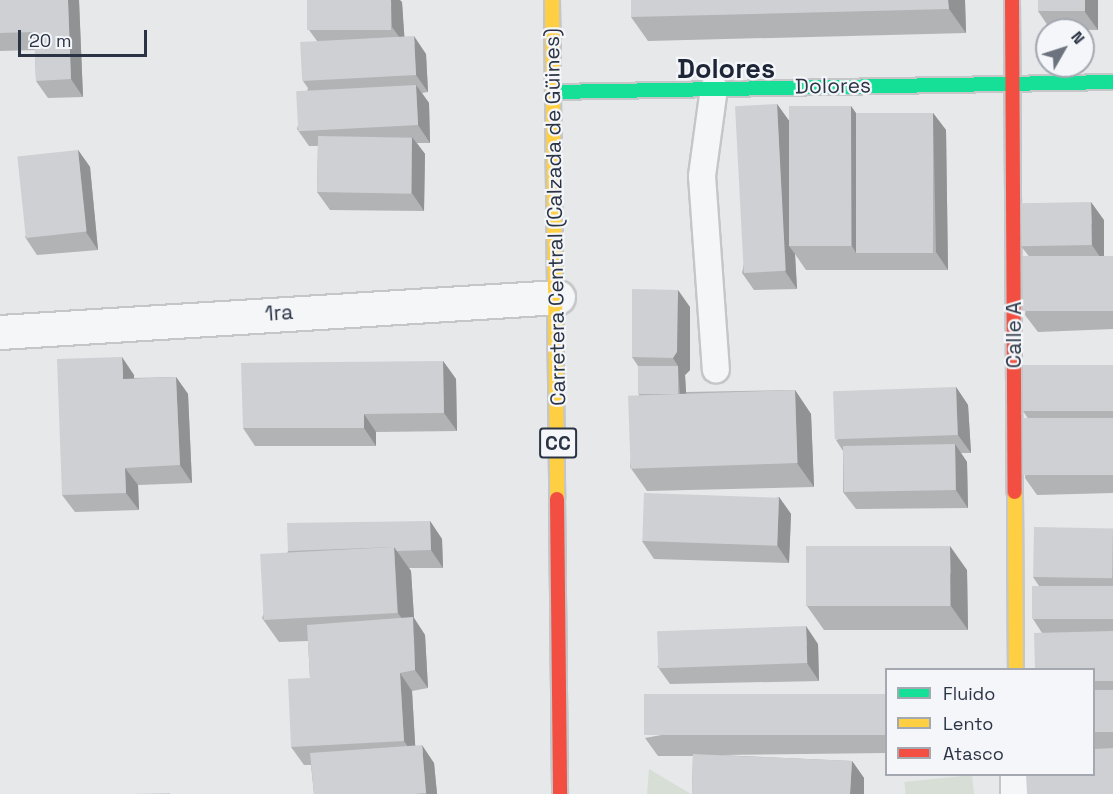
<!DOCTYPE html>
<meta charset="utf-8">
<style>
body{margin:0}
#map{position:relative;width:1113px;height:794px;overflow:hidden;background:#e6e8ea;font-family:"Space Grotesk",sans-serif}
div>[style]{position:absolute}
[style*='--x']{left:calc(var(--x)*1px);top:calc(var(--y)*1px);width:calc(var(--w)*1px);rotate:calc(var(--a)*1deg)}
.green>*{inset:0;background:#d6ded6;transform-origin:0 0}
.roads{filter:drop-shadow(2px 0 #c4c6c8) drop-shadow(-2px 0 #c4c6c8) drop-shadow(0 2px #c4c6c8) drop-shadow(0 -2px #c4c6c8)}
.lane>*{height:26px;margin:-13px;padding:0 13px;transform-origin:13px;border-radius:13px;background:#f5f6f7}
.street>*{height:33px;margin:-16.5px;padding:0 16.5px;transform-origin:16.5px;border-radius:16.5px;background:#f5f6f7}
.fast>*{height:14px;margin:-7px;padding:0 7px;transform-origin:7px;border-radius:7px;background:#16e098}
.slow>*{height:14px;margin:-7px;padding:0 7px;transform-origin:7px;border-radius:7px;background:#ffcf43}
.jam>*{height:14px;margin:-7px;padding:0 7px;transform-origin:7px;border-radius:7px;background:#f24e42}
.wall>*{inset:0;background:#b1b3b5}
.shaded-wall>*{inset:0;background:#909294}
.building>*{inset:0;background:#ced0d3;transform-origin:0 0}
span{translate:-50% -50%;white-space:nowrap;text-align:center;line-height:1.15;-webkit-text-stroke:4.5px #f4f6f9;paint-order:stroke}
.shield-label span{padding:2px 4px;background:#f4f6f9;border:2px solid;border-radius:4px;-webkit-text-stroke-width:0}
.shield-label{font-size:20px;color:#2b3445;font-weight:700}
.street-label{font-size:21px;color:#2b3445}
.district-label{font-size:27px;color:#1d2536;font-weight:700}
.legend{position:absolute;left:885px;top:668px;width:210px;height:108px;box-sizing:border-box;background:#f4f6f9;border:2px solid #a4a8b1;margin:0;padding:8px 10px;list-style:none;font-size:18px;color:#2b3445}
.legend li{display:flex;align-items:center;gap:12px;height:30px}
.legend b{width:30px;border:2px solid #a4a8b1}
.north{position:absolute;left:1035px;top:18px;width:60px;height:60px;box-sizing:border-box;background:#f4f6f9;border:2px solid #a4a8b1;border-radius:50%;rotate:51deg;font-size:16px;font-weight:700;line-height:24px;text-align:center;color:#2b3445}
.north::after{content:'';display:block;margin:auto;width:21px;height:27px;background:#6c737f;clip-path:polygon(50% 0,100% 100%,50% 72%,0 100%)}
.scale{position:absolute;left:18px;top:30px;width:129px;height:27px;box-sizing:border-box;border:3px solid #2b3445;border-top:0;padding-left:8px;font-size:18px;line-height:21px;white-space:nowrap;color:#2b3445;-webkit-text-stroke:4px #f4f6f9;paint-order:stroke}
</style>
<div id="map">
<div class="green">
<i style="clip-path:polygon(649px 769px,691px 794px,647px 794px)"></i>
<i style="left:972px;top:775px;width:19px;height:68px;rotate:84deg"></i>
</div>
<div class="roads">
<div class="lane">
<i style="--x:714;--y:88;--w:89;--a:97.8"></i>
<i style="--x:702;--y:176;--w:194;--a:85.9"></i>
</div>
<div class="street">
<i style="--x:0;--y:332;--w:559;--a:-3.59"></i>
<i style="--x:1017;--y:774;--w:20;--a:90"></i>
</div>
<div class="fast">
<i style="--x:553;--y:92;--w:560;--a:-1.02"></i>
</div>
<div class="slow">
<i style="--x:552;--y:0;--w:499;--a:89.4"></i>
<i style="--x:1015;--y:492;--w:178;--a:89.7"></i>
</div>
<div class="jam">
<i style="--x:1012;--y:0;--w:492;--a:89.7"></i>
<i style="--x:557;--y:499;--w:295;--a:89.4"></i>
</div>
</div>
<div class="wall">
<i style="clip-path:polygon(0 0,79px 0,83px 97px,48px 98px,36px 81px,35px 50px,0 51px)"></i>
<i style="clip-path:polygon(631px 0,965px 0,966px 33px,648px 41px,631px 17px)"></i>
<i style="clip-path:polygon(1038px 0,1098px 0,1098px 30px,1050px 29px,1038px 11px)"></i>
<i style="clip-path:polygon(402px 2px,404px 36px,426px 54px,428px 92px,422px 93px,429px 103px,430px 143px,417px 143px,425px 154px,424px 211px,330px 210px,317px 192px,318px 146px,309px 146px,297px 129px,308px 88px,303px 81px,317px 41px,309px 30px)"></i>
<i style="clip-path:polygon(777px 104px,789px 121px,851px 106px,856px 113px,933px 113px,946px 130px,948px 270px,806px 270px,795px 254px,797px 289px,754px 290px,742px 273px)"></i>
<i style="clip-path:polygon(78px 150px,90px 167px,98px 250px,37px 255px,25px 237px)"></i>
<i style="clip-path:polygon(1104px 220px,1104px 257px,1113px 256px,1113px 329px,1038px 332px,1025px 315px,1031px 259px,1021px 246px)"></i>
<i style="clip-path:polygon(690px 307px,690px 370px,685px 375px,686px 392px,795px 390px,811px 414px,814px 487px,647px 491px,630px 467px,639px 394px,638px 366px,632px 357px)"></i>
<i style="clip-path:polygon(443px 361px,456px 379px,457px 431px,376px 432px,376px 446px,255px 446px,243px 428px)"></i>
<i style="clip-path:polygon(1113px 365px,1113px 493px,1037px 495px,1025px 478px,1029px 420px,1023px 411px)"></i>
<i style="clip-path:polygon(134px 375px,134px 378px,176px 377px,188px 394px,192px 483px,138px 485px,139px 510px,75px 512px,62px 495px)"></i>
<i style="clip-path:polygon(956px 387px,968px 405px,971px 453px,961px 453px,967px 462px,968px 508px,856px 509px,843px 492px,843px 451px,836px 440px)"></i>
<i style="clip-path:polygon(779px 497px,791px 514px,789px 563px,654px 559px,642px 541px)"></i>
<i style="clip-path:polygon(430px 521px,442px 539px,443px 568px,409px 568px,411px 571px,414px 618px,425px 635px,428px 688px,412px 691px,415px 745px,434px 763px,437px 794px,314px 794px,311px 765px,304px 765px,291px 747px,310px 678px,308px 641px,279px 642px,262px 618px,288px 551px)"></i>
<i style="clip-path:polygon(1113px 529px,1113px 794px,1094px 774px,1094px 669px,1042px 633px,1033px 619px,1039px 586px,1033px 577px)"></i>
<i style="clip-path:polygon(967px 570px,968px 630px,824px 630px,807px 606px)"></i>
<i style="clip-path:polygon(818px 644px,819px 681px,670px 684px,657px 666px)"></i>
<i style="clip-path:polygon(886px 694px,886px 753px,720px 755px,852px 761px,864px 778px,864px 794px,692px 794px,693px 756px,658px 756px,645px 738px)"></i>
</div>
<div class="shaded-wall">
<i style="clip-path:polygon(68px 0,79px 0,83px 97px,71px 79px)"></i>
<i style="clip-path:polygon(391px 0,400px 0,402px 2px,405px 45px,392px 27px)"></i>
<i style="clip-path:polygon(948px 0,965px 0,966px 33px,949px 9px)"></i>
<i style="clip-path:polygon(1085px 0,1098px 0,1098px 30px,1085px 12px)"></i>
<i style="clip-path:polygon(414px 36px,426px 54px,428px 92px,416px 75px)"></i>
<i style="clip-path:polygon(416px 85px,429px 103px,430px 143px,418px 125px)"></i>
<i style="clip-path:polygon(777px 104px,790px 122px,789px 246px,795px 254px,797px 289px,785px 271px)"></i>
<i style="clip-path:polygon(851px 106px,868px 131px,856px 253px,852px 246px)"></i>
<i style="clip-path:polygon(933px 113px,946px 130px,948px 270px,936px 252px)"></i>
<i style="clip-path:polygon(412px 137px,425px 154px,424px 211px,412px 193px)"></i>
<i style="clip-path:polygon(78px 150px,90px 167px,98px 250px,86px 232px)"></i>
<i style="clip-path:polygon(1091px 202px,1104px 220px,1104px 263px,1092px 245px)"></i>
<i style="clip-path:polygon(678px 290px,690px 307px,690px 370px,685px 375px,687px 407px,680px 397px,678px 366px,673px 358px)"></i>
<i style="clip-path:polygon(122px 357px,134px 375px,135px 397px,123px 379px)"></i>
<i style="clip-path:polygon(443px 361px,456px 379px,457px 431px,444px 413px)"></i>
<i style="clip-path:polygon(176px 377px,188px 394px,192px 483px,180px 465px)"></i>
<i style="clip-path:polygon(956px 387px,968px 405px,971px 453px,958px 435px)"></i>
<i style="clip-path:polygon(795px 390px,811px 414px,814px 487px,797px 463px)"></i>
<i style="clip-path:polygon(364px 414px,376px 432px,376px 446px,364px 428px)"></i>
<i style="clip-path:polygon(955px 444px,967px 462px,968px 508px,956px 490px)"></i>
<i style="clip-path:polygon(125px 468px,138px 485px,139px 510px,126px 493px)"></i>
<i style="clip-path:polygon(779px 497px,791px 514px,789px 563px,777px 545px)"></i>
<i style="clip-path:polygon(430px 521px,442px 539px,443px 568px,431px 550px)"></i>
<i style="clip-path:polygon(950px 546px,967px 570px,968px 630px,951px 606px)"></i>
<i style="clip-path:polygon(394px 547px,411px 571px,414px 618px,425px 635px,428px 688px,415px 670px,414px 636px,398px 613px)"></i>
<i style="clip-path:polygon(806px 626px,818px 644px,819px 681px,807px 663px)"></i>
<i style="clip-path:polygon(400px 673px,412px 691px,416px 759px,404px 741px)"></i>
<i style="clip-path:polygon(422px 745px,434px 763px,437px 794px,427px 794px,426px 793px)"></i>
<i style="clip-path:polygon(852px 761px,864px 778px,864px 794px,850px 794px)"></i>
</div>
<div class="building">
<i style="clip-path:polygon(0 0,68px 0,71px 79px,36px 81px,34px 32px,0 33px)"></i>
<i style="left:307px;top:0;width:84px;height:30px"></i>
<i style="clip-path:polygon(631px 0,948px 0,949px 9px,631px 17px)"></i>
<i style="left:1038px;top:0;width:47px;height:11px"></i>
<i style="left:414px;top:36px;width:39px;height:114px;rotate:87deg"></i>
<i style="left:416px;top:85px;width:40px;height:120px;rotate:87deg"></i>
<i style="left:777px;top:104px;width:167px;height:42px;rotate:87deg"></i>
<i style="left:789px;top:106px;width:62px;height:140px"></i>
<i style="left:856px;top:113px;width:77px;height:140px"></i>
<i style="left:318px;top:136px;width:94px;height:56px;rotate:1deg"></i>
<i style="left:78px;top:150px;width:82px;height:61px;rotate:84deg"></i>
<i style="left:1091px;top:202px;width:43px;height:70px;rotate:89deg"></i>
<i style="left:1113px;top:256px;width:55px;height:90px;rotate:90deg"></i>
<i style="clip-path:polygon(632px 289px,678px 290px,677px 352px,673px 358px,632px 357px)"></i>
<i style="clip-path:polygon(122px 357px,123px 379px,176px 377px,180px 465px,125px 468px,126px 493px,62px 495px,57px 359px)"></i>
<i style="clip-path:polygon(443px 361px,444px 413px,364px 414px,364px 428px,243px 428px,241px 363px)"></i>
<i style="left:1023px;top:365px;width:90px;height:46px"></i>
<i style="left:638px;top:366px;width:40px;height:28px"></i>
<i style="left:956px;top:387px;width:48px;height:123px;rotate:88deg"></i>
<i style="left:795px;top:390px;width:73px;height:167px;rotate:88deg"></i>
<i style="left:1113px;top:418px;width:57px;height:90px;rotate:90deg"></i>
<i style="left:955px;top:444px;width:46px;height:112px;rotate:89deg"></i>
<i style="left:644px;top:493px;width:135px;height:48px;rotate:2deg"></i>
<i style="clip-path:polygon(430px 521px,431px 550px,397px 551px,394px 547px,288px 551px,287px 523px)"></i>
<i style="left:1034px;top:527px;width:79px;height:50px;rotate:1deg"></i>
<i style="left:806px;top:546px;width:144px;height:60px"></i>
<i style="left:394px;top:547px;width:66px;height:134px;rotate:87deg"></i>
<i style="left:1032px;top:586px;width:81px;height:33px"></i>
<i style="clip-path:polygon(413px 617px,415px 670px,400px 673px,404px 741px,291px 747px,288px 679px,310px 678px,307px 625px)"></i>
<i style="left:806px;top:626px;width:37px;height:149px;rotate:88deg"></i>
<i style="clip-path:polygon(1113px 631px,1113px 681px,1094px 681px,1094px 669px,1035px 669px,1034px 633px)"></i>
<i style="left:1113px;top:690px;width:42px;height:19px;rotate:90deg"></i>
<i style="left:886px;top:694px;width:41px;height:242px;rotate:90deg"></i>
<i style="clip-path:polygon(422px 745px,426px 793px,414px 794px,314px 794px,310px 753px)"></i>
<i style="clip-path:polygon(1113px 748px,1113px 794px,1027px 794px,1026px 774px,1094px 774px,1094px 749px)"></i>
<i style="clip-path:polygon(693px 754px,852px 761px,850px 794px,692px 794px)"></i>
<i style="clip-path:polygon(170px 793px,170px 794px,130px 794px)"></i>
</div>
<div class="shield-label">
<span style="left:558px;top:443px">CC</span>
</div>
<div class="street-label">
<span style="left:833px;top:86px;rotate:-1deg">Dolores</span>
<span style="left:555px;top:217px;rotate:-91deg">Carretera Central (Calzada de Güines)</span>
<span style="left:279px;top:313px;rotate:-4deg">1ra</span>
<span style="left:1014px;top:335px;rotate:-90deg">Calle A</span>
</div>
<div class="district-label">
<span style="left:726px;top:69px">Dolores</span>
</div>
<ul class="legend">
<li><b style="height:8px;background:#16e098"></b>Fluido</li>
<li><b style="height:8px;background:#ffcf43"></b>Lento</li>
<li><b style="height:8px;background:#f24e42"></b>Atasco</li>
</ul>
<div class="north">N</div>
<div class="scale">20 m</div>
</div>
